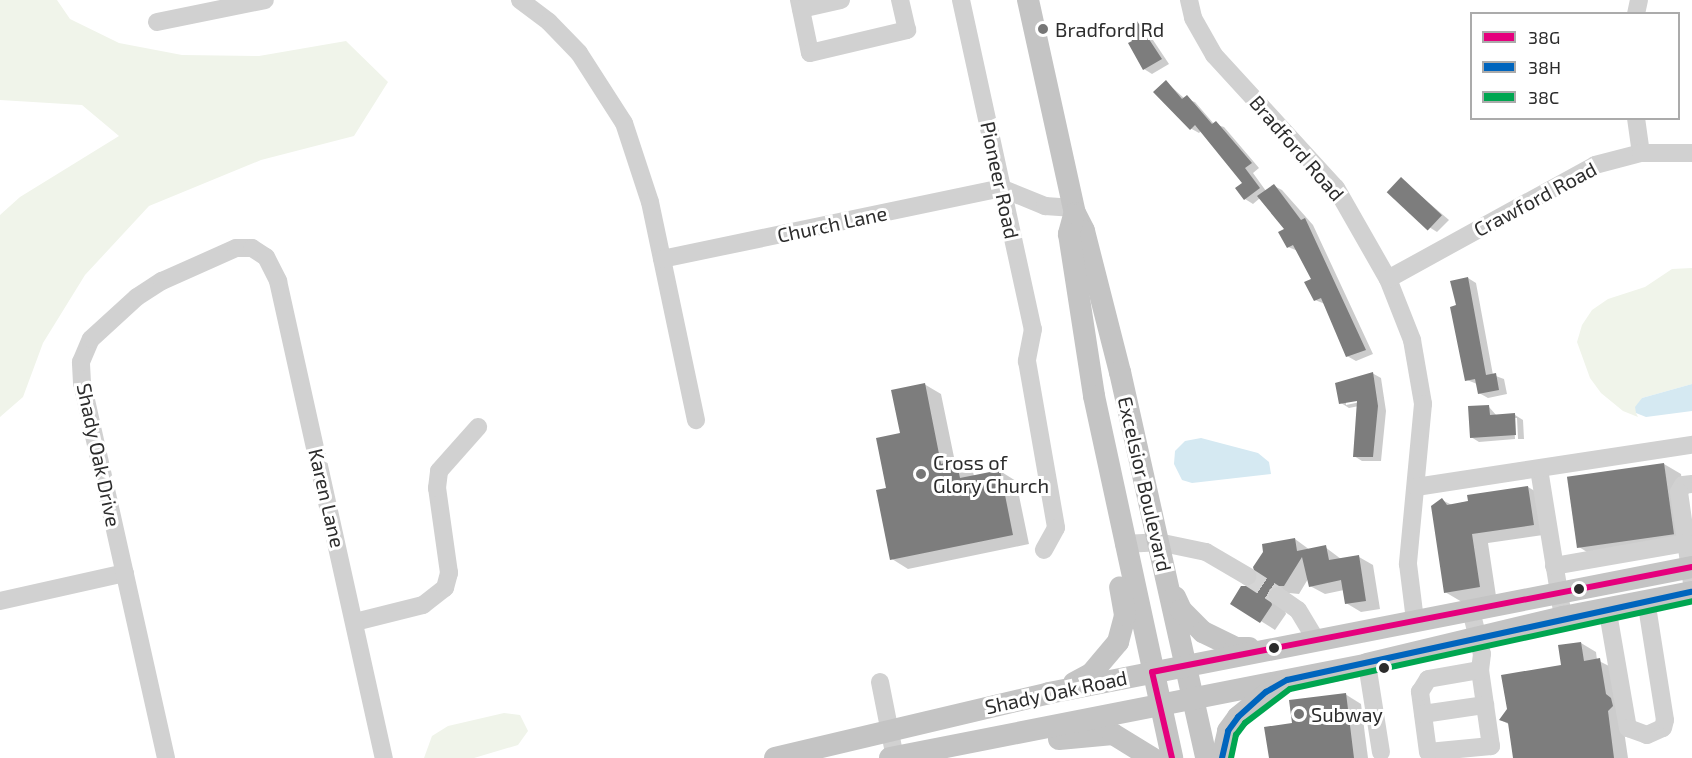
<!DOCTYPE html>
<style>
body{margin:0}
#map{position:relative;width:1692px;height:758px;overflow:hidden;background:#fff;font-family:"Exo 2",sans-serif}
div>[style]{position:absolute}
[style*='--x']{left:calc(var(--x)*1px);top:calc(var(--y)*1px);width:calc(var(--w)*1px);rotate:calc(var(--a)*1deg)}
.green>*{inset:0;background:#f0f4ea}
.water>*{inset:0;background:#d5e9f2}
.shadow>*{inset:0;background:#0003}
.building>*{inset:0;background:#7d7d7d;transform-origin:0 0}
.minor-tunnel>*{height:18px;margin-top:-9px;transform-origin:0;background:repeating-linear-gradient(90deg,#d5d5d5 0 18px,transparent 0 27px)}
.minor>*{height:18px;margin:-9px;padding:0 9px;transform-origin:9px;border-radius:9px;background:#d1d1d1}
.major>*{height:22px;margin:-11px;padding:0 11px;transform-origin:11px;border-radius:11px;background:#c4c4c4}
.bus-1>*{height:6px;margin:-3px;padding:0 3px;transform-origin:3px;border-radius:3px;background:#e5007d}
.bus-2>*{height:6px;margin:-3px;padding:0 3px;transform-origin:3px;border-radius:3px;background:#0065bd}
.bus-3>*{height:6px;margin:-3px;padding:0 3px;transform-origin:3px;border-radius:3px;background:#00a651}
.dots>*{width:16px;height:16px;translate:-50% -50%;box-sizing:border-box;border:3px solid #fff;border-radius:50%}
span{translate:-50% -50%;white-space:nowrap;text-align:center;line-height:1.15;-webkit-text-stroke:6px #fff;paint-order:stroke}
.poi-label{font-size:20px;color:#2c2c2c}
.left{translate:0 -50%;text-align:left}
.street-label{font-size:20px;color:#2c2c2c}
.legend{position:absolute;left:1470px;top:12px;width:210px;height:108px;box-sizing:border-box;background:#fff;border:2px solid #ababab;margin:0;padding:8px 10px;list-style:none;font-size:18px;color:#2c2c2c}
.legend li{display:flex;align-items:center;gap:12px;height:30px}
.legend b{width:30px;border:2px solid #ababab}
</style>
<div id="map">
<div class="green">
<i style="clip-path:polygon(0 0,57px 0,70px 19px,119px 43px,182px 55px,259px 56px,346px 41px,388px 82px,354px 136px,261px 160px,149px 206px,85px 275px,43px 343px,23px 397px,0 417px,0 215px,20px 197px,119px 136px,82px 105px,0 100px)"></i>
<i style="clip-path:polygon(1692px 268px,1692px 384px,1642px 398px,1636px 413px,1638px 417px,1623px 411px,1601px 393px,1590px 378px,1577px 342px,1582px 325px,1592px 310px,1608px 299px,1645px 287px,1672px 269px)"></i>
<i style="clip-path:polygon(504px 713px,520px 715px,528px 731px,518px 745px,474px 758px,424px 758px,432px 736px,448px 726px)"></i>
</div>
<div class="water">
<i style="clip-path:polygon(1692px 384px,1692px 411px,1646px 417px,1636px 413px,1635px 407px,1642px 398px)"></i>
<i style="clip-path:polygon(1201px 438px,1258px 453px,1269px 462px,1271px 474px,1192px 483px,1182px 480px,1174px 464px,1175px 451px,1185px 441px)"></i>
</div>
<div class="shadow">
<i style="clip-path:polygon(1137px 23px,1145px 28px,1169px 64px,1152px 74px,1144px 69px,1134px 41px)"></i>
<i style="clip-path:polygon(1166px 82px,1185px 99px,1195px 102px,1214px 124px,1224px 127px,1259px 168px,1253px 173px,1266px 191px,1274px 186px,1282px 190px,1313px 225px,1373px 354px,1356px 361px,1347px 356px,1325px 304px,1315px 300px,1313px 279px,1298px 251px,1288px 247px,1286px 230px,1260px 198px,1253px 204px,1245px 199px,1244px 184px,1202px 130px,1199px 133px,1190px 128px)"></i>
<i style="clip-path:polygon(1401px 179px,1449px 220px,1437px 232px,1429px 227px)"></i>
<i style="clip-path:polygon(1468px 278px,1476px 283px,1493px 375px,1504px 379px,1507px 394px,1488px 398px,1479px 393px,1477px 384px,1467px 380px,1458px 306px)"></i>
<i style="clip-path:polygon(evenodd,1372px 373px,1381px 378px,1386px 411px,1381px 461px,1362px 461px,1354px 456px,1359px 406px,1349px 408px,1341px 403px,1372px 373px,1364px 398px,1365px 401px,1346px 405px,1346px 402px,1364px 398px)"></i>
<i style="clip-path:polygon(924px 384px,941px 394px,955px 462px,973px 472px,974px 476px,1000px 471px,1016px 481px,1029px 544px,908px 569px,892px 559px,888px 489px,902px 434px)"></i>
<i style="clip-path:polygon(1489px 407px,1497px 416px,1515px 415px,1523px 420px,1524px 439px,1518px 439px,1517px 418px,1514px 418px,1515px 439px,1479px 442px,1471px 437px)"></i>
<i style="clip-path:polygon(1664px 464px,1681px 474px,1690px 543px,1595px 557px,1579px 547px)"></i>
<i style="clip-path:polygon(1528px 487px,1545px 497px,1550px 534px,1488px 543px,1496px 596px,1462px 602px,1445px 592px,1442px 500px,1452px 505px)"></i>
<i style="clip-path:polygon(1295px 539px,1310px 550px,1325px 547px,1341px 559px,1359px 557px,1373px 565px,1380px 609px,1361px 612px,1346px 603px,1344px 590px,1325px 594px,1310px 586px,1308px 579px,1299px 594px,1289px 593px,1282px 599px,1286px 614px,1275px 630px,1232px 603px,1253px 588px)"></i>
<i style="clip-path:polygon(1581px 643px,1596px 652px,1597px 660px,1615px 669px,1628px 758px,1515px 758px,1510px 725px,1501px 720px,1563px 666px)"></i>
<i style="clip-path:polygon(1345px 694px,1361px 704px,1368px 758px,1270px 758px,1293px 724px)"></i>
</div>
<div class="building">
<i style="clip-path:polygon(1137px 21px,1162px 59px,1143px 70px,1128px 43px,1132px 41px,1125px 28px)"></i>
<i style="clip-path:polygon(1166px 80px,1182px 99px,1187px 95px,1212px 124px,1216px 121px,1252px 163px,1245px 168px,1260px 188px,1244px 200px,1235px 188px,1242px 183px,1195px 125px,1190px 130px,1153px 92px)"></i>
<i style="left:1401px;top:177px;width:56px;height:21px;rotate:43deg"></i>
<i style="clip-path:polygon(1274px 184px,1301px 220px,1305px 218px,1366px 350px,1346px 357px,1321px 298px,1314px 301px,1304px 282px,1311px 279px,1293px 245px,1287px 248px,1278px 232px,1284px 229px,1257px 196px)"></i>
<i style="clip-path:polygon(1468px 277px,1486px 375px,1496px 373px,1499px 390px,1478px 394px,1475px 379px,1465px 381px,1450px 307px,1456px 305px,1450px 281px)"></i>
<i style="clip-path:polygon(1373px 372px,1378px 406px,1373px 457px,1353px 457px,1357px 401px,1339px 404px,1335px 383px)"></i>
<i style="clip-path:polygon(925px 383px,941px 464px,956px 460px,960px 478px,1000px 470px,1013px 535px,890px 560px,876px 490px,886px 488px,876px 438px,900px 433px,891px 390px)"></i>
<i style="clip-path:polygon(1489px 405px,1490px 415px,1515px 413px,1516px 435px,1470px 438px,1468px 406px)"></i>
<i style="left:1664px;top:463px;width:72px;height:98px;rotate:82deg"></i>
<i style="clip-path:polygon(1528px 486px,1534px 525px,1472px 534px,1480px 587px,1444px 593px,1431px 506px,1442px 498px,1447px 505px,1468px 501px,1467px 495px)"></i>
<i style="clip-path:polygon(1295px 538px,1297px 551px,1326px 545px,1329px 560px,1359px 555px,1366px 601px,1345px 604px,1341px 580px,1309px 587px,1302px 557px,1284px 586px,1274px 586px,1269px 590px,1272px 605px,1260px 623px,1230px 604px,1241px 586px,1252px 586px,1257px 581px,1253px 567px,1263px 552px,1262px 544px)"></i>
<i style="clip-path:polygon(1581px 642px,1584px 661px,1600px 658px,1606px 694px,1611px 698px,1613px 706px,1608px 711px,1614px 758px,1513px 758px,1508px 723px,1499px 720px,1507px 709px,1501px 675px,1561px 665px,1558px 645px)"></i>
<i style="clip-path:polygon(1346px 693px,1354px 758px,1269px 758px,1264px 727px,1292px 723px,1289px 700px)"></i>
</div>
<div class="minor-tunnel">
<i style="--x:1247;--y:576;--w:37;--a:33"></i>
</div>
<div class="minor">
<i style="--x:520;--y:0;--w:36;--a:37"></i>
<i style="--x:549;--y:22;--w:43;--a:45.9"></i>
<i style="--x:579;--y:53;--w:83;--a:57.3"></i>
<i style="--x:624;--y:123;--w:83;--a:71.8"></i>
<i style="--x:650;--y:202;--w:223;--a:78.1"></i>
<i style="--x:799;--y:0;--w:54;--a:78.3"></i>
<i style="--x:810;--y:53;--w:100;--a:-13.3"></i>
<i style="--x:907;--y:30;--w:31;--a:-103"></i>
<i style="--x:961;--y:0;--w:337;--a:77.7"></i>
<i style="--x:1033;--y:329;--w:33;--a:101"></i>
<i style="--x:1027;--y:361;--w:169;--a:80.1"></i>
<i style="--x:1056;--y:528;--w:25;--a:119"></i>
<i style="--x:1189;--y:0;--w:18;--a:77"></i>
<i style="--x:1193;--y:18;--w:43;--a:60.4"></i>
<i style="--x:1214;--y:55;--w:180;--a:47.5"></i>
<i style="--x:1336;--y:188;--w:105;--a:60.3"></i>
<i style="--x:1388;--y:279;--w:66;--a:68.5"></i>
<i style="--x:1412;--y:340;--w:65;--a:80.2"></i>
<i style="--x:1423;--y:404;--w:161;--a:95.4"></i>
<i style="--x:1408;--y:564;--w:56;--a:82.9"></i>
<i style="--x:801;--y:9;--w:41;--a:-12.7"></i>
<i style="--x:1636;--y:14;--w:14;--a:-78"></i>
<i style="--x:157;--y:22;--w:110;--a:-11.5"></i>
<i style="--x:1636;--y:118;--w:35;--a:82"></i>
<i style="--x:662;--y:259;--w:346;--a:-11.8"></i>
<i style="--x:1001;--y:188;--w:48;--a:22.2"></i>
<i style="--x:1045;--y:206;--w:29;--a:4"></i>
<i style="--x:1388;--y:279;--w:236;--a:-28.8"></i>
<i style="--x:1595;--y:165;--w:48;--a:-14.6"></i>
<i style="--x:1641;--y:153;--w:51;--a:0"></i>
<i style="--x:1539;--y:469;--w:150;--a:80.8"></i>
<i style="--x:1692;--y:484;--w:9;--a:174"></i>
<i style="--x:1683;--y:485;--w:8;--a:120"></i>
<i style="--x:1679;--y:492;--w:92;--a:81.9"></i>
<i style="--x:1416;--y:487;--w:279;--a:-8.7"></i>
<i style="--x:1124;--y:544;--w:34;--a:-3"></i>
<i style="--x:1158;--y:542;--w:49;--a:11.8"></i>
<i style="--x:1206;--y:552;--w:48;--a:30.3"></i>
<i style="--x:1554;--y:566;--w:134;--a:-9.9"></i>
<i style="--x:1278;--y:596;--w:24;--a:35"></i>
<i style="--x:1298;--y:610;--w:35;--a:59"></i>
<i style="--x:0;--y:601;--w:128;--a:-12.6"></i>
<i style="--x:1607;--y:607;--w:123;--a:80.2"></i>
<i style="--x:1628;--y:728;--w:20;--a:20"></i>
<i style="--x:1647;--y:735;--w:17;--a:-24"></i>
<i style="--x:1663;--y:728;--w:8;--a:-76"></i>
<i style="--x:1665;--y:720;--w:121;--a:-99"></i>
<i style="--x:1471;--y:611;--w:44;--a:75.7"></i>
<i style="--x:1482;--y:654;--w:16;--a:97"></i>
<i style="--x:1480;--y:670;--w:77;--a:81.8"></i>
<i style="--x:1491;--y:746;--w:63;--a:174.6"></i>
<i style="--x:1428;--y:752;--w:61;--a:-97.6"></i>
<i style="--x:1420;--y:692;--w:15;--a:-58"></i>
<i style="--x:1428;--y:679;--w:53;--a:-9.8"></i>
<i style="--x:355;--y:622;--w:70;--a:-14"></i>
<i style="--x:423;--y:605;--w:28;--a:-38"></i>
<i style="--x:445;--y:588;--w:16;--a:-75"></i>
<i style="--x:449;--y:573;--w:86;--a:-98"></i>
<i style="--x:437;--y:488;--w:17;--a:-83"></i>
<i style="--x:439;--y:471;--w:59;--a:-48.4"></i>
<i style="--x:1367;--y:664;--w:89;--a:81"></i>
<i style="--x:880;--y:682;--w:77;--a:78.8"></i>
<i style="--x:1423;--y:714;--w:63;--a:-8.3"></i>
<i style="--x:166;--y:758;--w:384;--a:-102.6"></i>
<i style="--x:82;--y:383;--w:21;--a:-93"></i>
<i style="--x:81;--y:362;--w:25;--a:-67"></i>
<i style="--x:91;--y:339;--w:62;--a:-42.4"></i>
<i style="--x:137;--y:297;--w:30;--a:-33"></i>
<i style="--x:162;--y:281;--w:81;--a:-24"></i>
<i style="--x:236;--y:248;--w:16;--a:0"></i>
<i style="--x:252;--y:248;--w:17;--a:33"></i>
<i style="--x:266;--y:257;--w:27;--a:63"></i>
<i style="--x:278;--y:281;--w:489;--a:77.5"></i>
</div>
<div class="major">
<i style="--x:1028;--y:0;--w:218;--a:77.6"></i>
<i style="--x:1075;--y:213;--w:20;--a:63"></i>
<i style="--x:1084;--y:231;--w:146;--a:75.7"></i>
<i style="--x:1120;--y:372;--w:395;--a:77.4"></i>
<i style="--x:1074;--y:215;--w:20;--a:105"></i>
<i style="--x:1069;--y:234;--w:164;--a:81.2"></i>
<i style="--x:1094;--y:396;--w:370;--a:77.8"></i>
<i style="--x:1175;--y:597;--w:14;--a:65"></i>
<i style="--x:1181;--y:610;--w:31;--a:45"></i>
<i style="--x:1203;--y:632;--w:37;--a:26"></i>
<i style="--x:1236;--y:648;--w:13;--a:0"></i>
<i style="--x:1074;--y:683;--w:19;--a:-28"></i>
<i style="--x:1091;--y:674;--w:42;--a:-49.8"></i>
<i style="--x:1118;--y:642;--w:28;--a:-75"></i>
<i style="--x:1125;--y:615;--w:28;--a:-100"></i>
<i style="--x:1059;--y:739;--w:54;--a:-5.3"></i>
<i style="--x:1113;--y:734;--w:46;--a:31.6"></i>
<i style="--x:775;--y:758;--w:282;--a:-13.3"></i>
<i style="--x:1049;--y:693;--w:655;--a:-11.09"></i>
<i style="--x:890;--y:758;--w:486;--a:-11.1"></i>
<i style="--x:1367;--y:664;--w:202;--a:-13.5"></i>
<i style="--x:1563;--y:617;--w:131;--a:-11"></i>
<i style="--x:1222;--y:758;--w:28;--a:-77"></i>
<i style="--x:1228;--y:731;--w:17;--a:-54"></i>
<i style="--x:1238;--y:717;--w:53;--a:-38.8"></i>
</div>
<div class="bus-1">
<i style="--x:1152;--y:672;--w:550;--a:-11"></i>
<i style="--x:1152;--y:672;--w:88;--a:76.9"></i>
</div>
<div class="bus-2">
<i style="--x:1222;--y:758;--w:28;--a:-77"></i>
<i style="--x:1228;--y:731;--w:17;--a:-54"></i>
<i style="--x:1238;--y:717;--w:38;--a:-42"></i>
<i style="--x:1266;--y:692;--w:24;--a:-30"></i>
<i style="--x:1287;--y:680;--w:414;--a:-12.3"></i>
</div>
<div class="bus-3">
<i style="--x:1231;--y:758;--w:24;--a:-78"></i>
<i style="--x:1236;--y:735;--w:15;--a:-53"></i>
<i style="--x:1245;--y:723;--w:56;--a:-37.1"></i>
<i style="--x:1290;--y:689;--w:412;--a:-12.3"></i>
</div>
<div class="dots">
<i style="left:1043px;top:29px;background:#767676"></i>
<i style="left:921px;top:474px;background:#767676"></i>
<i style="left:1579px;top:589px;background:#2c2c2c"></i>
<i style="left:1274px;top:648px;background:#2c2c2c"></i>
<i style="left:1384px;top:668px;background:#2c2c2c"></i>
<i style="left:1299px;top:714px;background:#767676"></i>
</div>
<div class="poi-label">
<span class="left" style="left:1055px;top:29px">Bradford Rd</span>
<span class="left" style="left:933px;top:474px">Cross of<br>Glory Church</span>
<span class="left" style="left:1311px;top:714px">Subway</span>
</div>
<div class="street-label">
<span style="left:1297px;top:148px;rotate:49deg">Bradford Road</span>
<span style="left:1000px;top:180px;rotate:78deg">Pioneer Road</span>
<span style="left:1535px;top:199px;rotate:-28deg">Crawford Road</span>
<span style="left:832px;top:224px;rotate:-12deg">Church Lane</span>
<span style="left:99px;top:455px;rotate:78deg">Shady Oak Drive</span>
<span style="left:1145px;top:484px;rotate:77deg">Excelsior Boulevard</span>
<span style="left:327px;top:498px;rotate:77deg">Karen Lane</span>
<span style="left:1056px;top:692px;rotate:-12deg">Shady Oak Road</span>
</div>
<ul class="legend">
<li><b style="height:8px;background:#e5007d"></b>38G</li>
<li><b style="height:8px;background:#0065bd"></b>38H</li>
<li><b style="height:8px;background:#00a651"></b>38C</li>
</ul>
</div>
